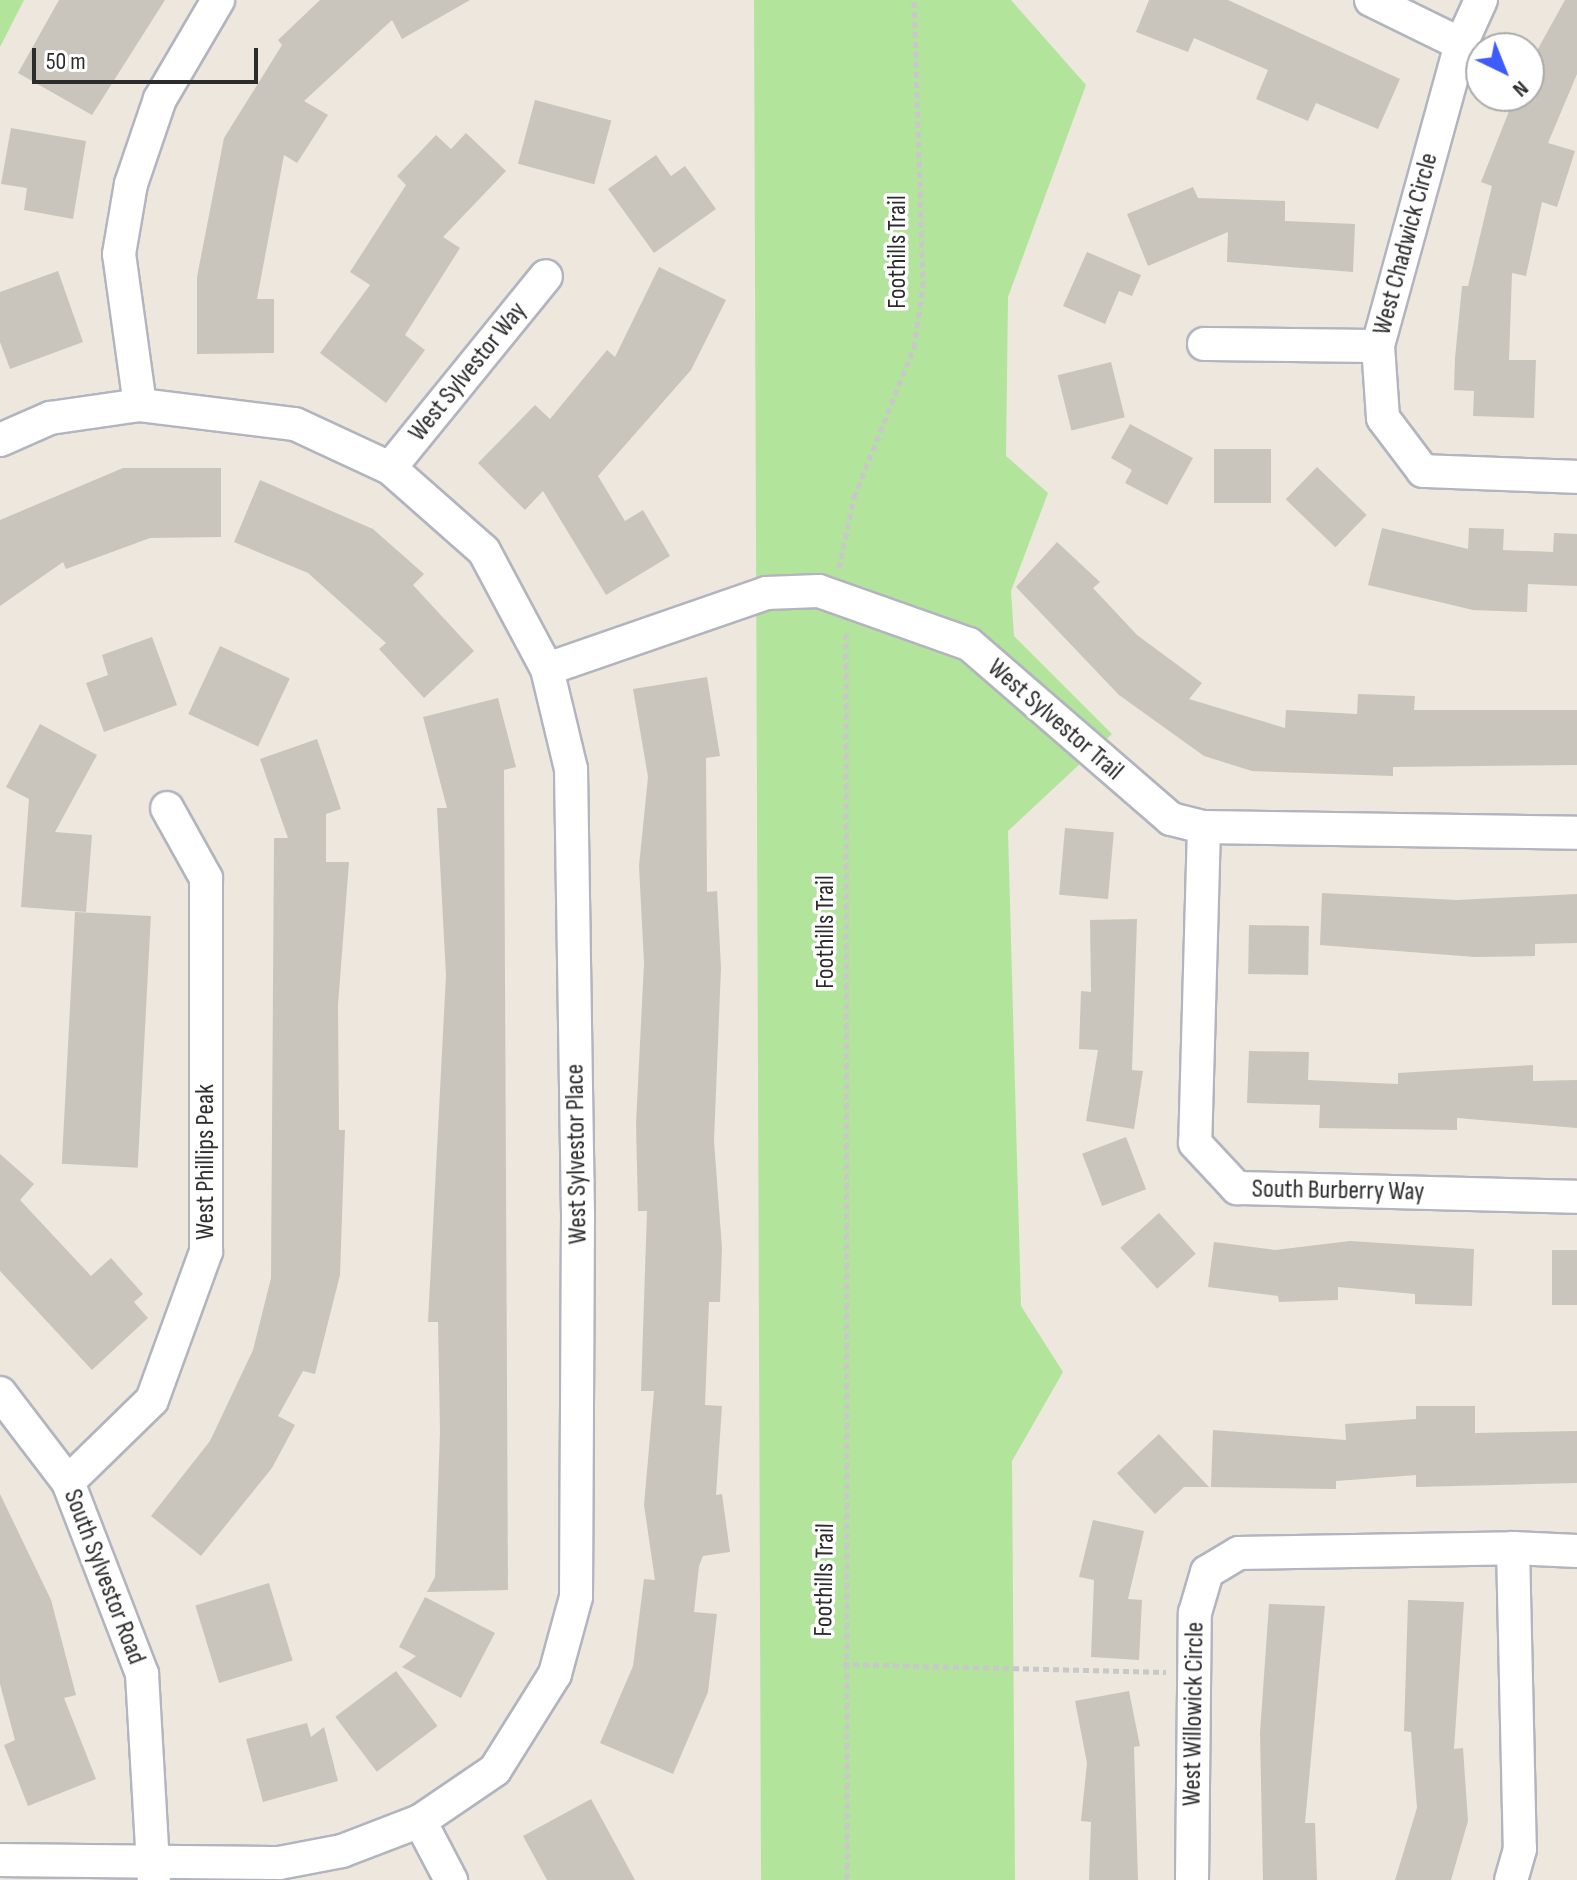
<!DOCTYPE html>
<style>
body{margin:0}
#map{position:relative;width:1577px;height:1880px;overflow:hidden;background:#ede7de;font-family:"Sofia Sans Condensed",sans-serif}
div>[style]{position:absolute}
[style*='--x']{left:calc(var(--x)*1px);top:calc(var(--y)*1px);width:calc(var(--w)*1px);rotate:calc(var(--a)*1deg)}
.green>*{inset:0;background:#b2e49b}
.building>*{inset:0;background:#c9c5bd;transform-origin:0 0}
.path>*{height:5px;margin-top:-2.5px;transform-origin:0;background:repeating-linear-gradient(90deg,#c8c8c8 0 6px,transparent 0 10px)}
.roads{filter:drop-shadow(2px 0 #b2b4bf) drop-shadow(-2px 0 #b2b4bf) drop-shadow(0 2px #b2b4bf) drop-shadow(0 -2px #b2b4bf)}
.street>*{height:32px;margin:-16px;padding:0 16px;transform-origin:16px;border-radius:16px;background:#fff}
span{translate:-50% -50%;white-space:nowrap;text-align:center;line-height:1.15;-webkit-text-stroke:7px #fff;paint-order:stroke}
.street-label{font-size:26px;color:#2c2c2c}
.north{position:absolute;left:1465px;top:32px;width:80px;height:80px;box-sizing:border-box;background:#fff;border:2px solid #ababab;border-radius:50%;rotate:137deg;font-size:22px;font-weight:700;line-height:32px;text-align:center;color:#2c2c2c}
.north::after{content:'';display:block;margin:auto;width:28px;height:36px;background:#3e5cfa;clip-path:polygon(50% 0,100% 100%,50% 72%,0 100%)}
.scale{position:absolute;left:32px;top:48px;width:226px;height:36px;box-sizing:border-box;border:4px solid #2c2c2c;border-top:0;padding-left:10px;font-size:24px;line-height:28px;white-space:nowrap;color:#2c2c2c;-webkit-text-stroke:6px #fff;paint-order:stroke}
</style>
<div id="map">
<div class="green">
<i style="clip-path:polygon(0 0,24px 0,0 47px)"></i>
<i style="clip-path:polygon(754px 0,1011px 0,1086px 85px,1008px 297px,1006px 456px,1048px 493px,1011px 591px,1014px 636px,1112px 734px,1008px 831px,1021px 1306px,1063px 1372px,1012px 1461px,1015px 1880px,761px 1880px)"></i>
</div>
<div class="building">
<i style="clip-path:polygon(59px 0,165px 0,92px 115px,18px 73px)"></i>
<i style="clip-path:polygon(320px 0,470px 0,402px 39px,392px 20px,304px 101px,328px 115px,297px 163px,284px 155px,257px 299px,274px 299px,274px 353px,197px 354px,197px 277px,224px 138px,282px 45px,278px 40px)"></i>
<i style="clip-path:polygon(1149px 0,1228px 0,1400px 79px,1378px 129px,1316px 103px,1308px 121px,1256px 99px,1268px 70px,1194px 38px,1188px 52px,1136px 32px)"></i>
<i style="clip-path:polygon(1565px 0,1577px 0,1577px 74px,1548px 143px,1575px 151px,1557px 207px,1542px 202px,1526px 276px,1512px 273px,1509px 360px,1536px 360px,1534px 418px,1473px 416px,1474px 391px,1454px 390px,1455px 358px,1462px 286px,1468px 286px,1492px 186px,1481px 182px,1515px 96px,1529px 96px,1529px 65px)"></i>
<i style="left:535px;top:100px;width:79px;height:66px;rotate:15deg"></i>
<i style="clip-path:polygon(11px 128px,86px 141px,73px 219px,24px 210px,27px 188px,1px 184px)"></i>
<i style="clip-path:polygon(466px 133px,506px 171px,443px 237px,460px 248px,405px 335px,425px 350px,386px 403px,320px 353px,370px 285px,350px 272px,406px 185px,397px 176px,436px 135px,451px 149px)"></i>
<i style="clip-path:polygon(656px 155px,671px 176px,685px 166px,716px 209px,654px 253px,608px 189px)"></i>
<i style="clip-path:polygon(1193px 187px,1198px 198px,1285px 201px,1285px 221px,1355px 224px,1353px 272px,1227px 262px,1228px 232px,1148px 266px,1127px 214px)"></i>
<i style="clip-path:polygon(1087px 252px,1141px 275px,1132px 296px,1119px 291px,1105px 324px,1063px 306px)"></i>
<i style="clip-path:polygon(659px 267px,726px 300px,691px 370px,598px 476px,625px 521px,643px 510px,670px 556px,606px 595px,543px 491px,525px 510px,478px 463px,535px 405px,550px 419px,607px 350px,615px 357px)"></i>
<i style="clip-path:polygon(58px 271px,83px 342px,10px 369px,0 342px,0 292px)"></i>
<i style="left:1111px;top:362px;width:57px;height:55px;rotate:76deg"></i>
<i style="clip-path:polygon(1130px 424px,1193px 458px,1167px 505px,1125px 483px,1132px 470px,1111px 458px)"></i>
<i style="left:1214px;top:449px;width:57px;height:54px"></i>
<i style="left:1317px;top:467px;width:69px;height:45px;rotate:44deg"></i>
<i style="clip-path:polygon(123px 468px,221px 468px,221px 537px,150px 538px,66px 569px,63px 562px,0 606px,0 520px)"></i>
<i style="clip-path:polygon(260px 480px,373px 529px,424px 574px,413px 585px,474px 651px,424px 698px,379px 649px,386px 643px,308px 573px,234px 542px)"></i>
<i style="clip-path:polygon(1382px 528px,1468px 549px,1469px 528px,1504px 529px,1503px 550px,1553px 552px,1554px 533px,1577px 534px,1577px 586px,1528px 584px,1527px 612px,1473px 610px,1368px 585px)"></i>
<i style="clip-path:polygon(1057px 542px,1100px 582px,1093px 588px,1137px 635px,1202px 683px,1189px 699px,1285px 728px,1286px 710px,1357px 714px,1358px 694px,1415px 696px,1414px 710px,1577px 710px,1577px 765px,1393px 767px,1393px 776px,1252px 771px,1204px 756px,1119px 695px,1016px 587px)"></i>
<i style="clip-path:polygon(152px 637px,177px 705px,104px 732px,86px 683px,108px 675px,102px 655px)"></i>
<i style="left:220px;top:646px;width:77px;height:75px;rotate:25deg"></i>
<i style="clip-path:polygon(707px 677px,720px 756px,706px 758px,707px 892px,717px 891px,721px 968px,714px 1141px,722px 1248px,720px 1302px,709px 1302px,705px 1405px,722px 1406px,716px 1495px,722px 1494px,730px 1552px,703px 1556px,699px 1566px,694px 1612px,717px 1614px,708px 1692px,673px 1774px,600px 1743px,633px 1666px,644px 1579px,655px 1580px,644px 1505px,654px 1391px,641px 1391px,647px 1211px,638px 1211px,636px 1124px,644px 963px,639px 866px,648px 777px,633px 689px)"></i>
<i style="clip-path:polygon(498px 698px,516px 767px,504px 770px,508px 1590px,427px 1592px,435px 1577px,440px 1432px,438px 1322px,428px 1322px,446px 975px,437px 808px,447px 808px,423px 717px)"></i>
<i style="clip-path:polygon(40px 724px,97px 755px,55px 832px,92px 835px,86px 912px,21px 907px,29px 799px,6px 787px)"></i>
<i style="clip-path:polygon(317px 739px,341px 809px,326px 814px,326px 862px,349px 862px,338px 1005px,339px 1130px,345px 1130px,340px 1275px,315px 1374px,303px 1371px,278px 1416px,295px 1425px,272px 1468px,201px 1556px,151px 1516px,210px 1441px,253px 1350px,271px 1278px,274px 838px,288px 838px,260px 759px)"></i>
<i style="left:1065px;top:828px;width:49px;height:67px;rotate:5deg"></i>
<i style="clip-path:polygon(1322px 893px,1457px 900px,1577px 894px,1577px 943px,1535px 944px,1535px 956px,1475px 957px,1320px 945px)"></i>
<i style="left:75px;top:912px;width:76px;height:252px;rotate:3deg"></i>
<i style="clip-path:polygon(1137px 919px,1132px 1070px,1143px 1071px,1134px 1129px,1086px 1121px,1098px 1050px,1079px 1049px,1081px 991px,1091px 992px,1090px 920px)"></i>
<i style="left:1249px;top:925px;width:60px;height:49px;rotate:1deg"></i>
<i style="clip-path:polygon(1249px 1051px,1309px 1052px,1308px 1080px,1398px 1084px,1398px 1073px,1533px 1065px,1533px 1081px,1577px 1080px,1577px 1128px,1457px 1118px,1457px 1130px,1319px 1128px,1320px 1105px,1247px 1103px)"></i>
<i style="left:1126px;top:1137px;width:56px;height:47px;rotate:69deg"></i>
<i style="clip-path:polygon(0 1154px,34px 1184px,20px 1200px,91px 1276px,111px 1258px,143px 1294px,134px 1302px,148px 1318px,92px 1370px,0 1271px)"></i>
<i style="left:1159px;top:1213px;width:55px;height:52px;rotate:48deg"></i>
<i style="clip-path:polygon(1350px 1241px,1474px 1249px,1472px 1306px,1415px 1304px,1415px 1294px,1338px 1287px,1338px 1300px,1279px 1302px,1278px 1296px,1208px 1287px,1214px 1242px,1275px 1250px)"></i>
<i style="left:1577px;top:1250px;width:55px;height:25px;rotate:90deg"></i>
<i style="clip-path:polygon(1416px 1406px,1475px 1406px,1475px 1433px,1577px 1431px,1577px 1483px,1416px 1487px,1416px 1475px,1336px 1481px,1336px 1489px,1211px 1487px,1213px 1430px,1346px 1440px,1345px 1424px,1416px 1419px)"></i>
<i style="clip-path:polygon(1159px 1434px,1209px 1487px,1184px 1487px,1155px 1514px,1117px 1473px)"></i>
<i style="clip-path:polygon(0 1494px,51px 1600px,76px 1695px,64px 1698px,96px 1779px,28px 1806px,4px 1745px,15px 1740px,0 1684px)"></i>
<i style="clip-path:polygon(1093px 1520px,1144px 1531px,1128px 1599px,1142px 1600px,1139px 1660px,1091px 1657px,1094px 1580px,1079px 1577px)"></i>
<i style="left:269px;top:1583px;width:81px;height:77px;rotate:73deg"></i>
<i style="clip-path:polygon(425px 1597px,495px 1633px,461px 1698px,402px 1667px,416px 1656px,399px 1647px)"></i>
<i style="clip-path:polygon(1408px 1600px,1464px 1602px,1454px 1749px,1463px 1748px,1468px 1821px,1451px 1880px,1395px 1880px,1417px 1808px,1411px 1732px,1404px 1731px)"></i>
<i style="clip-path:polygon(1269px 1604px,1325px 1606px,1305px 1823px,1315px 1823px,1317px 1880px,1263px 1880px,1260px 1733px)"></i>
<i style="left:396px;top:1671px;width:69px;height:76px;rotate:53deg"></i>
<i style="clip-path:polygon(1129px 1691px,1140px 1746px,1134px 1747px,1138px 1880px,1089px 1880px,1091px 1822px,1081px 1821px,1087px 1763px,1075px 1701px)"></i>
<i style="clip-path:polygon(307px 1723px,311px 1737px,324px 1727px,338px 1781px,263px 1802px,246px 1739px)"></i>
<i style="clip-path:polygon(591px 1799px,635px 1880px,547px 1880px,523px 1836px)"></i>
</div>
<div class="path">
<i style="--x:839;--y:568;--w:73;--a:-78.1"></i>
<i style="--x:854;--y:497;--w:162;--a:-68.2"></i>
<i style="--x:914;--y:347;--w:61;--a:-81.5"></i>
<i style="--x:923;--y:287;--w:287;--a:-91.8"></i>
<i style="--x:846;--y:633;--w:1247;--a:89.95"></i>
<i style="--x:843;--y:1664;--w:323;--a:1.4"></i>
</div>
<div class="roads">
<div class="street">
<i style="--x:1371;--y:0;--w:100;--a:26.1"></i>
<i style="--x:1481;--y:0;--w:48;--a:114.4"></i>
<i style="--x:1461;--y:44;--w:313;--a:105.4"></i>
<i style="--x:1378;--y:346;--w:72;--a:86"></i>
<i style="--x:1383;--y:418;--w:66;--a:53"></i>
<i style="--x:1423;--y:471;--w:154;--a:2.2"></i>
<i style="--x:1204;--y:344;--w:174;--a:0.7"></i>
<i style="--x:140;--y:405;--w:152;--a:-97.9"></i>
<i style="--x:119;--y:254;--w:71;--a:-80.3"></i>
<i style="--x:131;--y:184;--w:90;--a:-71.2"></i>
<i style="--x:160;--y:99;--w:115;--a:-59.6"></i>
<i style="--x:0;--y:440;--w:55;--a:-23.7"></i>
<i style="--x:50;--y:418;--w:91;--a:-8.2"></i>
<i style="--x:140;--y:405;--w:156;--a:7"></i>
<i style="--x:295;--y:424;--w:105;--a:24.9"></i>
<i style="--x:390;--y:468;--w:125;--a:41.4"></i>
<i style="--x:484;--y:551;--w:134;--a:61.9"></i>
<i style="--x:547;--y:669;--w:103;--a:76.5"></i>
<i style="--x:571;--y:769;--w:446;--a:89.1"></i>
<i style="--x:578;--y:1215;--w:382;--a:90.3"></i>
<i style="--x:576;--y:1597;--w:80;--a:105.3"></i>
<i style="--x:555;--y:1674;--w:113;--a:122"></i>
<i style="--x:495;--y:1770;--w:91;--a:145.8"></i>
<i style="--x:420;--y:1821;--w:84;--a:159"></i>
<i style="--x:342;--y:1851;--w:64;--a:169.2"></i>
<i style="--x:279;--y:1863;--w:279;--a:-179.4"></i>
<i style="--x:390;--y:468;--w:247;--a:-50.9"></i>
<i style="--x:547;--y:669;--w:232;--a:-19.1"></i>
<i style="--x:766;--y:593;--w:53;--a:-2.2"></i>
<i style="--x:819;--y:591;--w:159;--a:19.5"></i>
<i style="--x:969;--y:644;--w:267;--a:40.9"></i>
<i style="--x:1171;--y:819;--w:34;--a:14"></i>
<i style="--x:1204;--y:827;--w:373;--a:0.9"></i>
<i style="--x:1204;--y:827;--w:316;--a:91.6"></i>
<i style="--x:1195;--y:1143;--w:62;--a:47"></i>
<i style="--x:1237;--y:1188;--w:340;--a:1.5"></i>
<i style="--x:0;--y:1393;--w:112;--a:52.6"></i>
<i style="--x:68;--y:1482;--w:206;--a:68.9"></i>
<i style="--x:142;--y:1674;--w:206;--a:86.7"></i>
<i style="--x:68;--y:1482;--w:117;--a:-44.3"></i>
<i style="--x:152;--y:1400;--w:158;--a:-70"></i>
<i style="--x:206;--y:1252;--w:374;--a:-90"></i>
<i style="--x:206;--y:878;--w:80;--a:-119.1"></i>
<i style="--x:1513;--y:1548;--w:64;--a:2.7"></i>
<i style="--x:420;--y:1821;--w:67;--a:62.3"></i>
<i style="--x:1192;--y:1880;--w:267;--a:-89.4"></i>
<i style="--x:1195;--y:1613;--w:43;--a:-73.7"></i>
<i style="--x:1207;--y:1572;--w:37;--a:-31"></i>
<i style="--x:1239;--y:1553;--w:274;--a:-1"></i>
<i style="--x:1513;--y:1548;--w:301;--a:88.7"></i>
<i style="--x:1520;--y:1849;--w:32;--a:106"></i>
</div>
</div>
<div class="street-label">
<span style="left:1406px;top:244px;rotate:-75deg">West Chadwick Circle</span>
<span style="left:898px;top:252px;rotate:-90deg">Foothills Trail</span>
<span style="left:468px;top:372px;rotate:-51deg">West Sylvestor Way</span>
<span style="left:1055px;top:720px;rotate:41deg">West Sylvestor Trail</span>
<span style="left:826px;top:932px;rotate:-90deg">Foothills Trail</span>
<span style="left:577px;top:1154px;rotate:-91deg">West Sylvestor Place</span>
<span style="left:206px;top:1162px;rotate:-90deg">West Phillips Peak</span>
<span style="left:1338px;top:1191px;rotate:1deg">South Burberry Way</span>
<span style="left:104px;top:1577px;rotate:69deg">South Sylvestor Road</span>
<span style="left:825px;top:1580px;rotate:-89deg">Foothills Trail</span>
<span style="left:1194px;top:1714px;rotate:-89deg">West Willowick Circle</span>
</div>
<div class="north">N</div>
<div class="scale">50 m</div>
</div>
